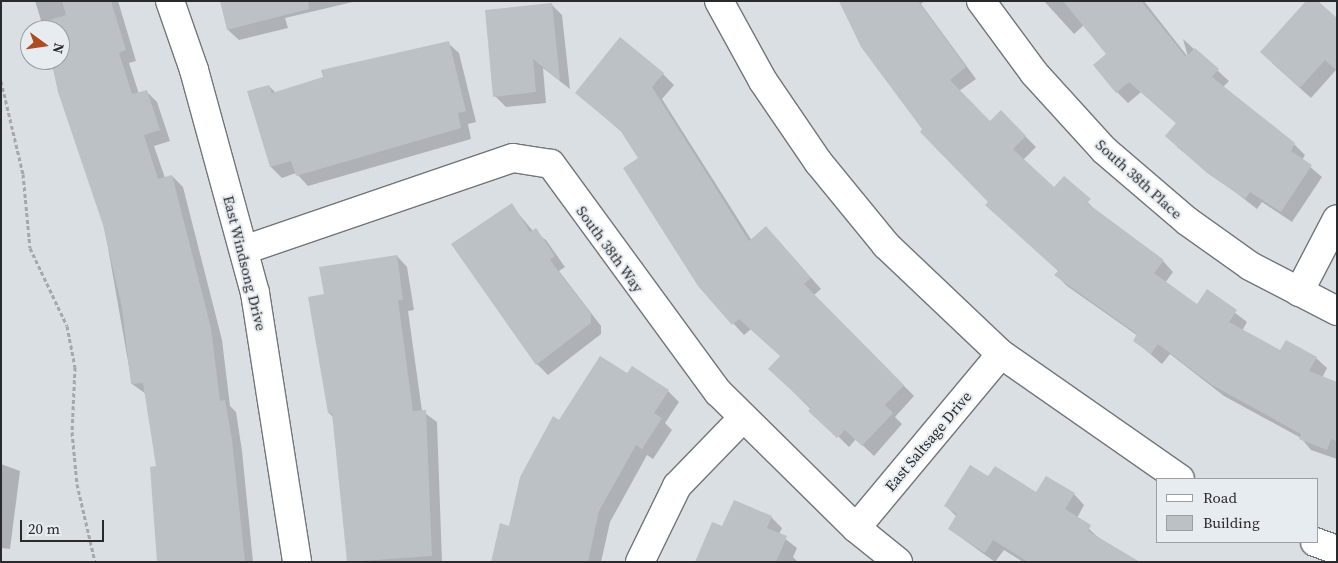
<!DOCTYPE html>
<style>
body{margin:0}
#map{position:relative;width:1338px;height:563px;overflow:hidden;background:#dadfe4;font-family:"Source Serif 4",serif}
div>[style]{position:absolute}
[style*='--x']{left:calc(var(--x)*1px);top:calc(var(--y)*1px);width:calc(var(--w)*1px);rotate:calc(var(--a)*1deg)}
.shadow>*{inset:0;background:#0003}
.building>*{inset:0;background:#bcc1c6}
.path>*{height:3px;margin-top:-1.5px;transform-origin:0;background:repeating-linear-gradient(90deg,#a4a8ac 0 4px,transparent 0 6.5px)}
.roads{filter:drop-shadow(1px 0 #72767b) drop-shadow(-1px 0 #72767b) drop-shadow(0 1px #72767b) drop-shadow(0 -1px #72767b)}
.street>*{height:28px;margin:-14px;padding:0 14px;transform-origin:14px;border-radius:14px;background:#fff}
.secondary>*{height:28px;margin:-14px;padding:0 14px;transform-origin:14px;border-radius:14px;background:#fff}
span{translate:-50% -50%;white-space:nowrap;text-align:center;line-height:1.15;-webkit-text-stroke:4px #e7ecf1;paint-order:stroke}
.street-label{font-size:15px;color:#282a2c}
.frame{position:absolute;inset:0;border:2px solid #282a2c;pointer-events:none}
.legend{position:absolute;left:1156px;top:478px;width:162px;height:65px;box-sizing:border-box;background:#e7ecf1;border:1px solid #9b9ea2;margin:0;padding:6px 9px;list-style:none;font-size:15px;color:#282a2c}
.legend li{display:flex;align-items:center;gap:10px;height:25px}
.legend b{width:25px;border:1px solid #9b9ea2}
.north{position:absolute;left:20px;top:20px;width:50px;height:50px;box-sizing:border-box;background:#e7ecf1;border:1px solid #9b9ea2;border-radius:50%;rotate:104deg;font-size:14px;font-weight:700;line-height:20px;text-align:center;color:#282a2c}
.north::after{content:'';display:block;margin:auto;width:18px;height:22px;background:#b04a20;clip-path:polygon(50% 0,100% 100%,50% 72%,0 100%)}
.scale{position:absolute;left:20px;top:520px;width:84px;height:22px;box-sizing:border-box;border:2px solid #282a2c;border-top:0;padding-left:6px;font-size:15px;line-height:18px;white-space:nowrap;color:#282a2c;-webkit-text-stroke:4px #e7ecf1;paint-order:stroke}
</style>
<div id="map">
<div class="shadow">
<i style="clip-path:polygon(35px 1px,118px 1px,136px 61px,129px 63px,139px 94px,146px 91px,157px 102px,170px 141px,154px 146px,165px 178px,172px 176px,183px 187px,222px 340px,230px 406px,236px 412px,242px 451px,253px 562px,160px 562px,158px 467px,146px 394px,132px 384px,104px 225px,54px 60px,60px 60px,60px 30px,44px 30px)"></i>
<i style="clip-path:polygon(221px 1px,357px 1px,285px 18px,288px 28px,239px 40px,228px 30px)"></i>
<i style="clip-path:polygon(839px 1px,924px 1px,921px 4px,976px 79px,959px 91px,990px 123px,1001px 112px,1036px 147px,1023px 160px,1054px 189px,1064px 177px,1098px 213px,1163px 261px,1173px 272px,1165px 283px,1197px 305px,1207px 291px,1247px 322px,1242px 331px,1281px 352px,1316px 358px,1327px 368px,1322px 378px,1337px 383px,1337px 459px,1311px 450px,1301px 438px,1224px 396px,1170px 354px,1162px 364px,1135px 341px,1138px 336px,1067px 286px,1056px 275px,1059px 271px,924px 130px,862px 46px)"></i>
<i style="clip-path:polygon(1044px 1px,1144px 1px,1188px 57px,1183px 39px,1229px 81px,1223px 87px,1294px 144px,1305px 155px,1302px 160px,1322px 177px,1292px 222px,1262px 202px,1257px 209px,1177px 147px,1177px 124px,1141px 92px,1128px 103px,1117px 92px,1107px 54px,1084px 25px,1074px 34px)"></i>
<i style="clip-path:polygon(551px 4px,562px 15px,570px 89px,543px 68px,546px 103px,506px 107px,495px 96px)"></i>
<i style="clip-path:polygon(1337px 19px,1336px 70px,1311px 98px,1272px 63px)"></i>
<i style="clip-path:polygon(448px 43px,459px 53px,476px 122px,468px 124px,471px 139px,308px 186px,296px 173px,282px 178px,271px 167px,248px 92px,269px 86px,276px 93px)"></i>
<i style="clip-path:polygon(663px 74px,674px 85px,662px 99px,752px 241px,777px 239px,821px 289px,814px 295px,914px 396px,895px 417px,902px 424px,874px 456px,856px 439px,849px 447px,770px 369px,781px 356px,751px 329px,744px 335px,699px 286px,640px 158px,624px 134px,577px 93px)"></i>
<i style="clip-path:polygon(511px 205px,533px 231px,546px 240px,565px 267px,559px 271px,601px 326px,601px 334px,548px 375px,537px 364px)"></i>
<i style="clip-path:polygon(397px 256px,407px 267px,414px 310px,408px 311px,422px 411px,437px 422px,442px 562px,348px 562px,334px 418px,329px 413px,325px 295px)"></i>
<i style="clip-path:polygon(628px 375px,668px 391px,679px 402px,665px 423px,672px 430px,653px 459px,647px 455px,610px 522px,601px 562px,493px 562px,560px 422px)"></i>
<i style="clip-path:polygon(1px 464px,20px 471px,10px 549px,1px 548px)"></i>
<i style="clip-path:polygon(989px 478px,1037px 494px,1074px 494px,1084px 505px,1077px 518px,1100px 539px,1137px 562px,1023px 562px,1004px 550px,995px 562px,949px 529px,957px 517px,946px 506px)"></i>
<i style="clip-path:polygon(771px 517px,782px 528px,779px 534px,797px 548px,793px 557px,798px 562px,700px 562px,723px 528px)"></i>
</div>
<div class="building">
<i style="clip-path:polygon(62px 1px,111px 1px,126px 50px,119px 53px,132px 94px,147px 90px,160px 130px,144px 135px,158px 179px,172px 175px,211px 328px,220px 401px,225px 400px,232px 440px,245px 562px,157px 562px,150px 467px,156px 466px,143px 383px,131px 384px,122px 308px,103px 225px,58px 92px,51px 60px,60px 60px,60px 30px,42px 30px,39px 23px,66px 15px)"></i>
<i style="clip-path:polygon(220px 1px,308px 1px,309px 9px,227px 30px)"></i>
<i style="clip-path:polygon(839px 1px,918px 1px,966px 67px,950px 80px,990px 121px,1001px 110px,1026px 136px,1013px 149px,1054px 187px,1064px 176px,1091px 199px,1087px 203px,1164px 260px,1154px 273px,1197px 304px,1207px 289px,1237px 310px,1229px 322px,1280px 350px,1286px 340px,1317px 357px,1309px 371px,1337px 382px,1337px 441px,1331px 439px,1327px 450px,1299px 439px,1301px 434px,1212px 385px,1158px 344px,1151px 354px,1133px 341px,1137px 334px,1054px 275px,1058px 271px,985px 205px,988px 202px,920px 132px,922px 129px,861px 47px)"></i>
<i style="clip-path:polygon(1063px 1px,1141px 1px,1186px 57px,1195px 48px,1219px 69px,1212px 77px,1295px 143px,1291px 151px,1312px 165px,1281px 212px,1250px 192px,1245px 199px,1207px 173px,1165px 136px,1176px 123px,1129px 82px,1116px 93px,1093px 65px,1106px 54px)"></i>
<i style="clip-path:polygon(1306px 1px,1318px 1px,1337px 18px,1337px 71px,1325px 60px,1300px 88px,1260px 52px)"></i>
<i style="clip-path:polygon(552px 3px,560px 81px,533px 59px,536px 92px,493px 97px,485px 10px)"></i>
<i style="clip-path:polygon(620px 37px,664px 73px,652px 87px,749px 241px,766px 226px,811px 278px,804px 284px,904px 385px,885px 405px,893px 413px,862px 446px,845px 430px,837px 438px,808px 411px,811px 408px,768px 369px,780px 356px,739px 319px,732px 325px,698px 286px,623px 168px,638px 158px,620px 130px,575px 93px)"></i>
<i style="clip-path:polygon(449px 41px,466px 111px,458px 113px,461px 128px,296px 176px,291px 161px,270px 167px,247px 91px,269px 85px,272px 93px,323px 77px,321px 70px)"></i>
<i style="clip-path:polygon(512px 203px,530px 232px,536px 228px,555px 256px,550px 260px,591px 314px,591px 323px,536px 365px,451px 244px)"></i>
<i style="clip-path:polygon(397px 255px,403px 300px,398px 300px,413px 411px,426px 410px,432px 556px,347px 562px,332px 413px,328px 413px,308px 297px,324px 294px,319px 267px)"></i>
<i style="clip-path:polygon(600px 356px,627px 373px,632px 366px,669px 390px,654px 413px,662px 418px,642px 449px,636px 445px,599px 511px,588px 562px,491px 562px,500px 523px,509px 526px,520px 477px,553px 416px,559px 420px)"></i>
<i style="clip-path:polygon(970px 465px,988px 476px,995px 466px,1036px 492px,1046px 476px,1075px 493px,1065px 509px,1091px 525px,1088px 531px,1140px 562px,1028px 562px,993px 540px,985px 553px,948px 529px,957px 514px,944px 506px)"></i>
<i style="clip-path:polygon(734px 500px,772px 516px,767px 528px,787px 536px,776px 562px,695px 562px,712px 522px,722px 526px)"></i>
</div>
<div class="path">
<i style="--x:1;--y:81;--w:96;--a:76.7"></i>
<i style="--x:23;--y:174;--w:74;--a:84.6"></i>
<i style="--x:30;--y:248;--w:86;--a:64.6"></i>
<i style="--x:67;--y:326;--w:42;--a:79"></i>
<i style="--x:75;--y:367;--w:65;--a:92.6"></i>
<i style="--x:72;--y:432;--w:52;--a:84.5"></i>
<i style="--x:77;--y:484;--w:80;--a:77"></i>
</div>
<div class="roads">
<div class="street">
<i style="--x:170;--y:1;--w:73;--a:70.8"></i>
<i style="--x:194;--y:70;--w:231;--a:74.7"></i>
<i style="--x:255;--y:293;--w:272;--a:81.1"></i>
<i style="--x:981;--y:1;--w:89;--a:53.6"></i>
<i style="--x:1034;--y:73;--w:104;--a:47.7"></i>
<i style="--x:1104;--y:150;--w:109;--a:40.5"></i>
<i style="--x:1187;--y:221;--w:77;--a:35.5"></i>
<i style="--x:1250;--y:266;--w:98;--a:27.3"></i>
<i style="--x:244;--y:250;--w:284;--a:-18.9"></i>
<i style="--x:513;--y:158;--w:38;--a:9"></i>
<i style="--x:551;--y:164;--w:283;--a:53.8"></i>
<i style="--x:718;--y:392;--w:194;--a:44.6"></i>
<i style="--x:856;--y:528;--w:54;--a:39"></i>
<i style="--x:1299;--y:292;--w:82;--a:-62.5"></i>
<i style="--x:856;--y:528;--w:226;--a:-50.2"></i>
<i style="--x:640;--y:562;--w:85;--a:-64"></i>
<i style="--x:677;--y:486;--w:95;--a:-45.9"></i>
</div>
<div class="secondary">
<i style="--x:719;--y:1;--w:91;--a:61.2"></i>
<i style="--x:763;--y:81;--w:99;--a:55.7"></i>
<i style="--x:819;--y:163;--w:106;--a:50.7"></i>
<i style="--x:886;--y:245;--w:158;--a:43.5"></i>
<i style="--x:1001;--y:354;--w:218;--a:34.9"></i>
<i style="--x:1315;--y:542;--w:23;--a:20"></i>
</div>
</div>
<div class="street-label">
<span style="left:1139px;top:179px;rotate:42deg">South 38th Place</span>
<span style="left:610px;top:249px;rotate:54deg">South 38th Way</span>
<span style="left:245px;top:263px;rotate:76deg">East Windsong Drive</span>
<span style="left:928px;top:441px;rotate:-50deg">East Saltsage Drive</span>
</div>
<div class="frame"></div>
<ul class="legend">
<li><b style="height:6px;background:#fff"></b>Road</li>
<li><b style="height:14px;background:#bcc1c6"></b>Building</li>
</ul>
<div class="north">N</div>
<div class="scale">20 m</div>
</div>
